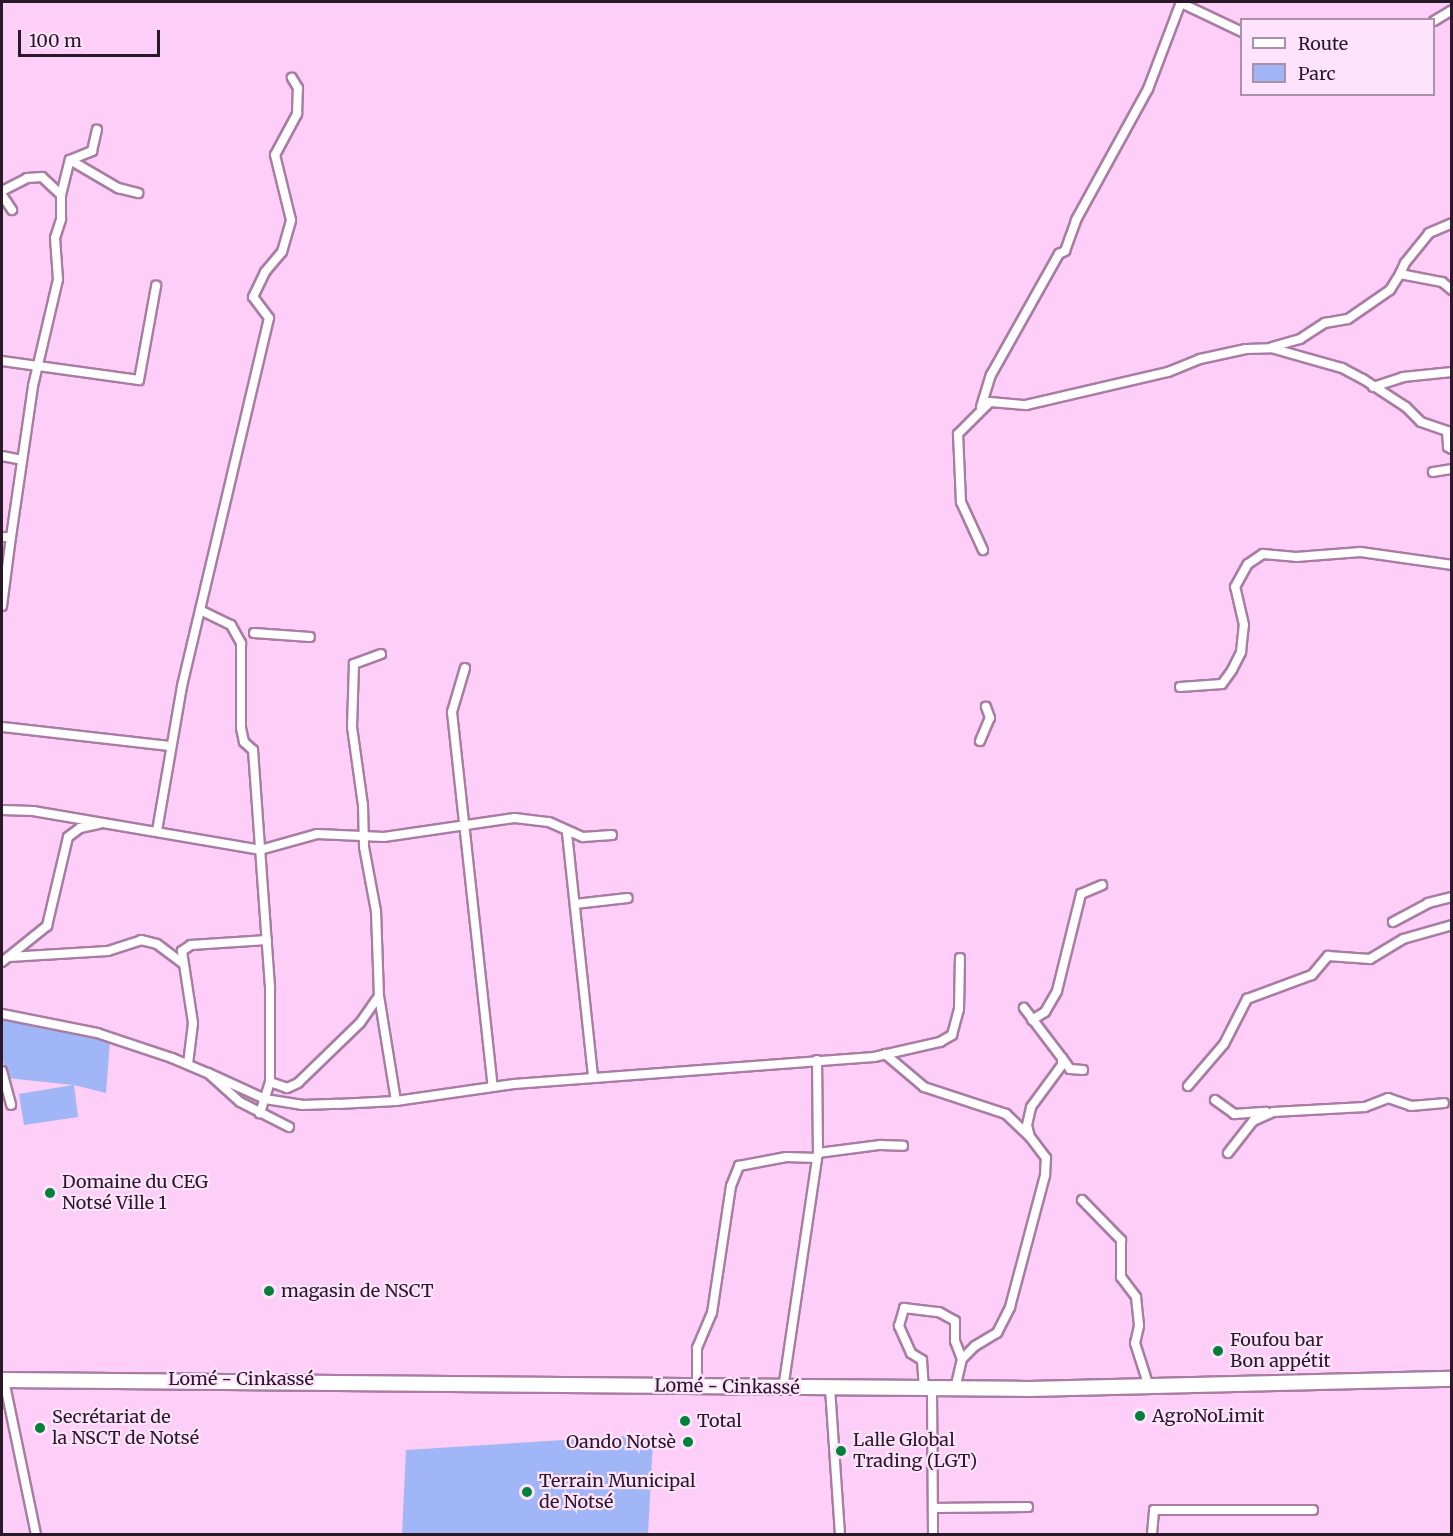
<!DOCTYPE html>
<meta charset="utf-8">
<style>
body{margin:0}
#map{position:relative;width:1453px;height:1536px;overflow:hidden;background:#fdcef7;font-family:Merriweather,serif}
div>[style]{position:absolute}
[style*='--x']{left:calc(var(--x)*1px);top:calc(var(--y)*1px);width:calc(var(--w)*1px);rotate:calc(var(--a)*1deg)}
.green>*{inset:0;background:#a1b6f6}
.roads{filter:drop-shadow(2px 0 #a87ca3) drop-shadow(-2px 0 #a87ca3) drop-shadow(0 2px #a87ca3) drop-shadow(0 -2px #a87ca3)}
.street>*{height:8px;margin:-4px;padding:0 4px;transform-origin:4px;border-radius:4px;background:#fff}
.highway>*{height:14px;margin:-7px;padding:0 7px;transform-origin:7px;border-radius:7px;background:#fff}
.dots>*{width:16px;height:16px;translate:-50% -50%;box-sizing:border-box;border:3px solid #ffe2fb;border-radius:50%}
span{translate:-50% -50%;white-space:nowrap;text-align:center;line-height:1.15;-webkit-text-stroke:4.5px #ffe2fb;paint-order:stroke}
.poi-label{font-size:18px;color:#291828}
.left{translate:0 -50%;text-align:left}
.right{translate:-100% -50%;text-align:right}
.street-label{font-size:18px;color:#291828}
.frame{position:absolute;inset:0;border:3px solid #291828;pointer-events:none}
.legend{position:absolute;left:1240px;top:18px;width:195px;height:78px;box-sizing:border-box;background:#ffe2fb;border:2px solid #a991a7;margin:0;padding:8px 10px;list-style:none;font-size:18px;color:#291828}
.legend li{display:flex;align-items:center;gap:12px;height:30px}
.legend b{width:30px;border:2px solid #a991a7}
.scale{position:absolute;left:18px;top:30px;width:142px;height:27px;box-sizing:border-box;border:3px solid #291828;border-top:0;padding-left:8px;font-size:18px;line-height:21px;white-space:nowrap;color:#291828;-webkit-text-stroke:4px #ffe2fb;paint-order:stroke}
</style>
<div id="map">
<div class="green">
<i style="clip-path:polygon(2px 1019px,110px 1041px,106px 1093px,74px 1085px,78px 1117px,24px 1125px,19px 1094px,73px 1085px,7px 1078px,2px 1056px)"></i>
<i style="clip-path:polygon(644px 1435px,653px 1441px,648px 1534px,402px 1534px,406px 1450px)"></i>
</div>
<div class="roads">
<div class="street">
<i style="--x:1181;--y:3;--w:68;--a:25.4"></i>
<i style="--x:1434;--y:21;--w:21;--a:-31"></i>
<i style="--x:70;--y:160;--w:56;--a:30.3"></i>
<i style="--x:118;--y:188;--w:21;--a:14"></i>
<i style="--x:2;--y:191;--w:28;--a:-27"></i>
<i style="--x:27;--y:178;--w:15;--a:-4"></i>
<i style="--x:42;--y:177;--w:26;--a:43"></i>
<i style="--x:2;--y:195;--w:18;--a:56"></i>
<i style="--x:1400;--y:274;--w:12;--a:-66"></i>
<i style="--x:1405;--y:263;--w:38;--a:-51"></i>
<i style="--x:1429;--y:233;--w:25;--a:-23"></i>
<i style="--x:1272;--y:347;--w:29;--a:-16"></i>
<i style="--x:1300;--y:339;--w:30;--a:-33"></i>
<i style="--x:1325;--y:323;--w:23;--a:-10"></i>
<i style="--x:1348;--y:319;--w:51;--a:-34.6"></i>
<i style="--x:1390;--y:290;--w:19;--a:-58"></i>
<i style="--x:1400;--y:274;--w:43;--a:10.8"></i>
<i style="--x:1442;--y:282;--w:13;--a:39"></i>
<i style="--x:2;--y:361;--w:138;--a:7.9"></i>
<i style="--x:139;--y:380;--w:96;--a:-79.7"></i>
<i style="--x:1373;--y:387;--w:32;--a:-18"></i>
<i style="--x:1403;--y:377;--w:49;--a:-5.8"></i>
<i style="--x:981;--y:407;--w:34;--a:-73"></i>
<i style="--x:991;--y:375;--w:139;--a:-60.7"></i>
<i style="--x:1059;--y:254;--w:7;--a:-27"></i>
<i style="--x:1065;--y:251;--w:33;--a:-70"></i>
<i style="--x:1076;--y:220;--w:149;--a:-61.2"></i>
<i style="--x:1148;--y:89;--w:93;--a:-69.2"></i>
<i style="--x:2;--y:456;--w:20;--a:11"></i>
<i style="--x:1433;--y:472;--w:19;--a:-9"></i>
<i style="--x:2;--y:537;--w:9;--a:0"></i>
<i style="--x:11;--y:537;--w:153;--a:-81.7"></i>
<i style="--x:33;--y:386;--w:110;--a:-76.8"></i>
<i style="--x:58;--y:279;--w:41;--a:-94.2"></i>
<i style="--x:55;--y:238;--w:20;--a:-72"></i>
<i style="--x:61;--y:219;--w:24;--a:-90"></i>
<i style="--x:61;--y:195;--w:36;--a:-76"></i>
<i style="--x:70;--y:160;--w:24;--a:-22"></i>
<i style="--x:92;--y:151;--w:22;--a:-77"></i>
<i style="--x:983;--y:550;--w:53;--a:-114.6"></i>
<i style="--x:961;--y:502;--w:68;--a:-92.5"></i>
<i style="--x:958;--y:434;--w:45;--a:-45"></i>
<i style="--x:990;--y:402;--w:36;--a:5"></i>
<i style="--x:1026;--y:405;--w:146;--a:-13.1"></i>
<i style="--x:1168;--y:372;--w:35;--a:-22"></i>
<i style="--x:1200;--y:359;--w:47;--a:-12.3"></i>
<i style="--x:1246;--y:349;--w:25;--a:-2"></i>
<i style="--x:1271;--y:348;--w:74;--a:15.7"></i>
<i style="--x:1342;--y:368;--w:24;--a:28"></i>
<i style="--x:1363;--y:379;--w:51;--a:33.1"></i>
<i style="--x:1406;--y:407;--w:21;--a:45"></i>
<i style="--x:1421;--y:422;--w:28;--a:19"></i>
<i style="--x:1447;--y:431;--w:16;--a:86"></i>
<i style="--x:1448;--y:447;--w:4;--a:27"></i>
<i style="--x:2;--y:606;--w:70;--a:-82.6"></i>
<i style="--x:202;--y:611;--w:32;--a:26"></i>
<i style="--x:231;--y:625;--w:21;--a:61"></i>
<i style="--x:241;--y:643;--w:85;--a:90"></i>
<i style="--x:241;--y:728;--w:14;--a:78"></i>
<i style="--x:244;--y:742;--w:12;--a:42"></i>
<i style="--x:253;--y:750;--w:240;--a:85.9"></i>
<i style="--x:270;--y:989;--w:93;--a:90"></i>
<i style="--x:270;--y:1082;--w:33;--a:108"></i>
<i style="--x:254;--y:633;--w:56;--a:4.1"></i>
<i style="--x:381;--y:654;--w:29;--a:160"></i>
<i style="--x:354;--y:664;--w:63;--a:91.8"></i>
<i style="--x:352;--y:727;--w:79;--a:82"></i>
<i style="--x:363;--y:805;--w:42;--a:88.6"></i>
<i style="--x:364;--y:847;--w:65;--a:79.4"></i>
<i style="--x:376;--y:911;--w:85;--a:88"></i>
<i style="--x:379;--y:996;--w:106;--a:80.8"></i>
<i style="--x:465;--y:668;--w:46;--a:106.5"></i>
<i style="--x:452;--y:712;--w:377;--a:83.8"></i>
<i style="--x:1180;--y:687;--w:42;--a:-4.1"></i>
<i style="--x:1222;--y:684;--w:17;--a:-54"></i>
<i style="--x:1232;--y:670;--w:20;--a:-63"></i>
<i style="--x:1241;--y:652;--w:27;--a:-84"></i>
<i style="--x:1244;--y:625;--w:39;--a:-103"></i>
<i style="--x:1235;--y:587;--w:26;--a:-61"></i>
<i style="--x:1248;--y:564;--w:18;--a:-34"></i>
<i style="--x:1263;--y:554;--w:33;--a:5"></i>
<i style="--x:1296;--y:557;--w:65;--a:-4.4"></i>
<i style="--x:1361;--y:552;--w:92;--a:8.1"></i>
<i style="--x:2;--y:727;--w:169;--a:6.5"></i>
<i style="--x:980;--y:741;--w:25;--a:-67"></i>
<i style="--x:990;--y:718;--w:12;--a:-110"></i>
<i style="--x:2;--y:810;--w:31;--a:2"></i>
<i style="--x:33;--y:811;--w:230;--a:9.7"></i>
<i style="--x:260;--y:850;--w:59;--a:-15.7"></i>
<i style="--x:317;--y:834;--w:67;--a:2.6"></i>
<i style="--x:384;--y:837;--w:132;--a:-8.3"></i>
<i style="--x:515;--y:818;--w:34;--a:7"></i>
<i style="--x:549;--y:822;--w:37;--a:24"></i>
<i style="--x:583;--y:837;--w:29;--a:-4"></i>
<i style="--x:157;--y:831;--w:147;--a:-80.2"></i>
<i style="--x:182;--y:686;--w:378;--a:-76.7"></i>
<i style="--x:269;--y:318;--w:26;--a:-127"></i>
<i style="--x:253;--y:297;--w:28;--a:-64"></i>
<i style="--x:265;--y:272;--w:26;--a:-50"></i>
<i style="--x:282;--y:252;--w:33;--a:-74"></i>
<i style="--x:291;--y:220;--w:67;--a:-103.8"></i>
<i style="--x:275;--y:155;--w:47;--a:-61.8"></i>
<i style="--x:297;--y:114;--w:26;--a:-88"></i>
<i style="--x:298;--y:88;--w:12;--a:-121"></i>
<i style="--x:567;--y:833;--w:246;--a:83.9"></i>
<i style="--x:575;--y:904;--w:53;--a:-6.5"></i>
<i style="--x:1393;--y:922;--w:40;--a:-28"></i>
<i style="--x:1428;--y:903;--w:25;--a:-14"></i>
<i style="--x:9;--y:957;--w:99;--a:-3.5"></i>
<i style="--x:108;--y:951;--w:35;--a:-18"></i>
<i style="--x:141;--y:940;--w:16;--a:14"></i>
<i style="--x:157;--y:944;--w:31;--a:37"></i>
<i style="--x:2;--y:962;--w:58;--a:-38.7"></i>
<i style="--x:47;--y:926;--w:91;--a:-76.7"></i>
<i style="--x:68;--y:837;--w:15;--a:-37"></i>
<i style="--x:80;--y:828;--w:19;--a:-12"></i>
<i style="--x:2;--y:1014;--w:97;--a:11.3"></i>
<i style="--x:97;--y:1033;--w:79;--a:18.4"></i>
<i style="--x:172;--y:1058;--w:39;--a:23"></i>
<i style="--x:208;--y:1073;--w:43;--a:42.2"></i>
<i style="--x:240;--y:1102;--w:55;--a:27"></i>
<i style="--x:1032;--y:1020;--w:15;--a:-32"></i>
<i style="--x:1045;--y:1012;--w:24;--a:-60"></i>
<i style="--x:1057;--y:991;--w:100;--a:-76.1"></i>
<i style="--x:1081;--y:894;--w:23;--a:-23"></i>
<i style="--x:885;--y:1054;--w:51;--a:40.2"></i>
<i style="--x:924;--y:1087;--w:86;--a:18.2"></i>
<i style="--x:1006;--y:1114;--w:32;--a:44"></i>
<i style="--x:1063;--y:1059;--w:12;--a:55"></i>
<i style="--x:1070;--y:1069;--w:13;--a:4"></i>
<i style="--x:188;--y:1064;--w:41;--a:-83"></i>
<i style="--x:193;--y:1023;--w:73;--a:-98.7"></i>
<i style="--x:182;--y:951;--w:11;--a:-34"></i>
<i style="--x:191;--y:945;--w:76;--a:-3.8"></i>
<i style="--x:2;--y:1071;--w:35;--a:75"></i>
<i style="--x:208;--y:1073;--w:63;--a:24.5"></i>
<i style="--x:265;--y:1099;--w:37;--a:9"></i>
<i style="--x:302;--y:1105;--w:36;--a:-2"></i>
<i style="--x:338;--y:1104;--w:58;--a:-3"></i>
<i style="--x:396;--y:1101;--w:119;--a:-8.2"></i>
<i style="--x:514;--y:1084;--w:361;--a:-4.3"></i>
<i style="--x:874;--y:1057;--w:68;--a:-12.8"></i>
<i style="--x:940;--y:1042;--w:14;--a:-30"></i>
<i style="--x:952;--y:1035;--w:27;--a:-75"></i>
<i style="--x:959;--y:1009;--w:51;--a:-88.9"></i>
<i style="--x:270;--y:1082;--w:18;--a:19"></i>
<i style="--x:287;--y:1088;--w:12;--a:-24"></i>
<i style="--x:298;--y:1083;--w:86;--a:-44.1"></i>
<i style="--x:360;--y:1023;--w:33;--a:-55"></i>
<i style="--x:1188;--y:1086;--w:55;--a:-49.4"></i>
<i style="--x:1224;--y:1044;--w:51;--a:-62.9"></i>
<i style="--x:1247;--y:999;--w:69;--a:-20.3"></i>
<i style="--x:1312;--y:975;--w:25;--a:-50"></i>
<i style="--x:1328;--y:956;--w:42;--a:4.1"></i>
<i style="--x:1370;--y:959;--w:39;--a:-31"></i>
<i style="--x:1403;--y:939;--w:51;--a:-15.9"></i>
<i style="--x:1215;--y:1100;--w:24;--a:36"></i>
<i style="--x:1234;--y:1114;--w:32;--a:-4"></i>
<i style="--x:818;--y:1153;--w:63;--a:-7.4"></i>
<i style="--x:880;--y:1145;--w:23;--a:2"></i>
<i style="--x:1228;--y:1153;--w:41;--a:-52"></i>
<i style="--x:1253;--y:1121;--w:22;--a:-24"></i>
<i style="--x:1273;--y:1112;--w:92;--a:-3.1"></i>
<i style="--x:1365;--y:1107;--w:25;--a:-21"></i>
<i style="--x:1388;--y:1098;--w:24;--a:19"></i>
<i style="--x:1411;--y:1106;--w:33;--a:-5"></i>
<i style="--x:1082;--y:1200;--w:56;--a:45.7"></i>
<i style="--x:1121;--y:1240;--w:37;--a:90"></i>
<i style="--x:1121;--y:1277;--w:25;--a:53"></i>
<i style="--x:1136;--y:1297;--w:29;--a:84"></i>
<i style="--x:1139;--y:1326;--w:17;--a:103"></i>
<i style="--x:1135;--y:1343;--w:46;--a:72.3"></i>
<i style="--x:4;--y:1380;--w:157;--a:78.3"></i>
<i style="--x:697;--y:1386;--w:38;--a:-90"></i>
<i style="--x:697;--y:1348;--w:38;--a:-67"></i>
<i style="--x:712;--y:1313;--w:128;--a:-81.5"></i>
<i style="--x:731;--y:1186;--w:22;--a:-68"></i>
<i style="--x:739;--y:1166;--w:48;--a:-10.8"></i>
<i style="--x:786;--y:1157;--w:31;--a:2"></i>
<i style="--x:830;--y:1388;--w:146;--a:86.1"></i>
<i style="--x:783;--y:1389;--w:239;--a:-81.6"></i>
<i style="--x:818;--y:1153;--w:93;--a:-90.6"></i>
<i style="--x:924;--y:1389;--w:29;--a:-94"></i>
<i style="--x:922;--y:1360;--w:13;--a:-148"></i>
<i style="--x:911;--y:1353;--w:30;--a:-114"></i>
<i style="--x:899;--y:1326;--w:19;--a:-74"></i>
<i style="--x:904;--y:1308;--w:35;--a:7"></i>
<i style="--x:939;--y:1312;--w:18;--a:29"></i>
<i style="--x:955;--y:1321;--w:20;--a:90"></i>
<i style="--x:955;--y:1341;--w:19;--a:69"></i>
<i style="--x:932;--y:1389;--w:145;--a:89.6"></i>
<i style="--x:955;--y:1389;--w:31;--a:-77"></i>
<i style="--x:962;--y:1359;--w:18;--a:-45"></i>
<i style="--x:975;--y:1346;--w:26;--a:-31"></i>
<i style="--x:997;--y:1333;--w:29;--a:-63"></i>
<i style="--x:1010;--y:1307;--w:137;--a:-75.1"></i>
<i style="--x:1045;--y:1175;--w:17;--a:-87"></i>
<i style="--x:1046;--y:1158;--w:26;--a:-127"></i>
<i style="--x:1030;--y:1137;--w:12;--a:-104"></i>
<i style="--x:1027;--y:1125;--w:18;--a:-77"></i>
<i style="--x:1031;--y:1107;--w:52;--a:-53.6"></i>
<i style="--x:1062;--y:1065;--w:7;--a:-90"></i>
<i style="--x:1062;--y:1058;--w:63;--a:-127.2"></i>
<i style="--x:933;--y:1508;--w:95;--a:-0.6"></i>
<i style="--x:1152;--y:1534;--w:24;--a:-85"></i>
<i style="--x:1154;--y:1510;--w:159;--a:0"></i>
</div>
<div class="highway">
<i style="--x:2;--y:1380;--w:1027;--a:0.5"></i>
<i style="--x:1029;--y:1389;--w:423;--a:-1.4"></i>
</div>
</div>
<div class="dots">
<i style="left:50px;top:1193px;background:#00813a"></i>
<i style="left:269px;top:1291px;background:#00813a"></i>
<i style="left:1218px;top:1351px;background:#00813a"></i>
<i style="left:1140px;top:1416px;background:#00813a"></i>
<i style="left:685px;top:1421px;background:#00813a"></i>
<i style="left:40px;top:1428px;background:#00813a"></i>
<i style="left:688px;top:1442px;background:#00813a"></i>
<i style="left:841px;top:1451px;background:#00813a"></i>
<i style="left:527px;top:1492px;background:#00813a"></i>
</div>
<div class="poi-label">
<span class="left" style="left:62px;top:1193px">Domaine du CEG<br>Notsé Ville 1</span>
<span class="left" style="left:281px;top:1291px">magasin de NSCT</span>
<span class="left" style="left:1230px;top:1351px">Foufou bar<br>Bon appétit</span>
<span class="left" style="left:1152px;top:1416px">AgroNoLimit</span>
<span class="left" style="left:52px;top:1428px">Secrétariat de<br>la NSCT de Notsé</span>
<span class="left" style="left:697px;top:1421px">Total</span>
<span class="left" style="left:853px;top:1451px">Lalle Global<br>Trading (LGT)</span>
<span class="right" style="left:676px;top:1442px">Oando Notsè</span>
<span class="left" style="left:539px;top:1492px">Terrain Municipal<br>de Notsé</span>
</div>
<div class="street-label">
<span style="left:241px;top:1379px">Lomé - Cinkassé</span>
<span style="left:727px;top:1387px;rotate:1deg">Lomé - Cinkassé</span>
</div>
<div class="frame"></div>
<ul class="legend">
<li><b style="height:8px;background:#fff"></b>Route</li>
<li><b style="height:16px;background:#a1b6f6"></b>Parc</li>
</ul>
<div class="scale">100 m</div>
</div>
